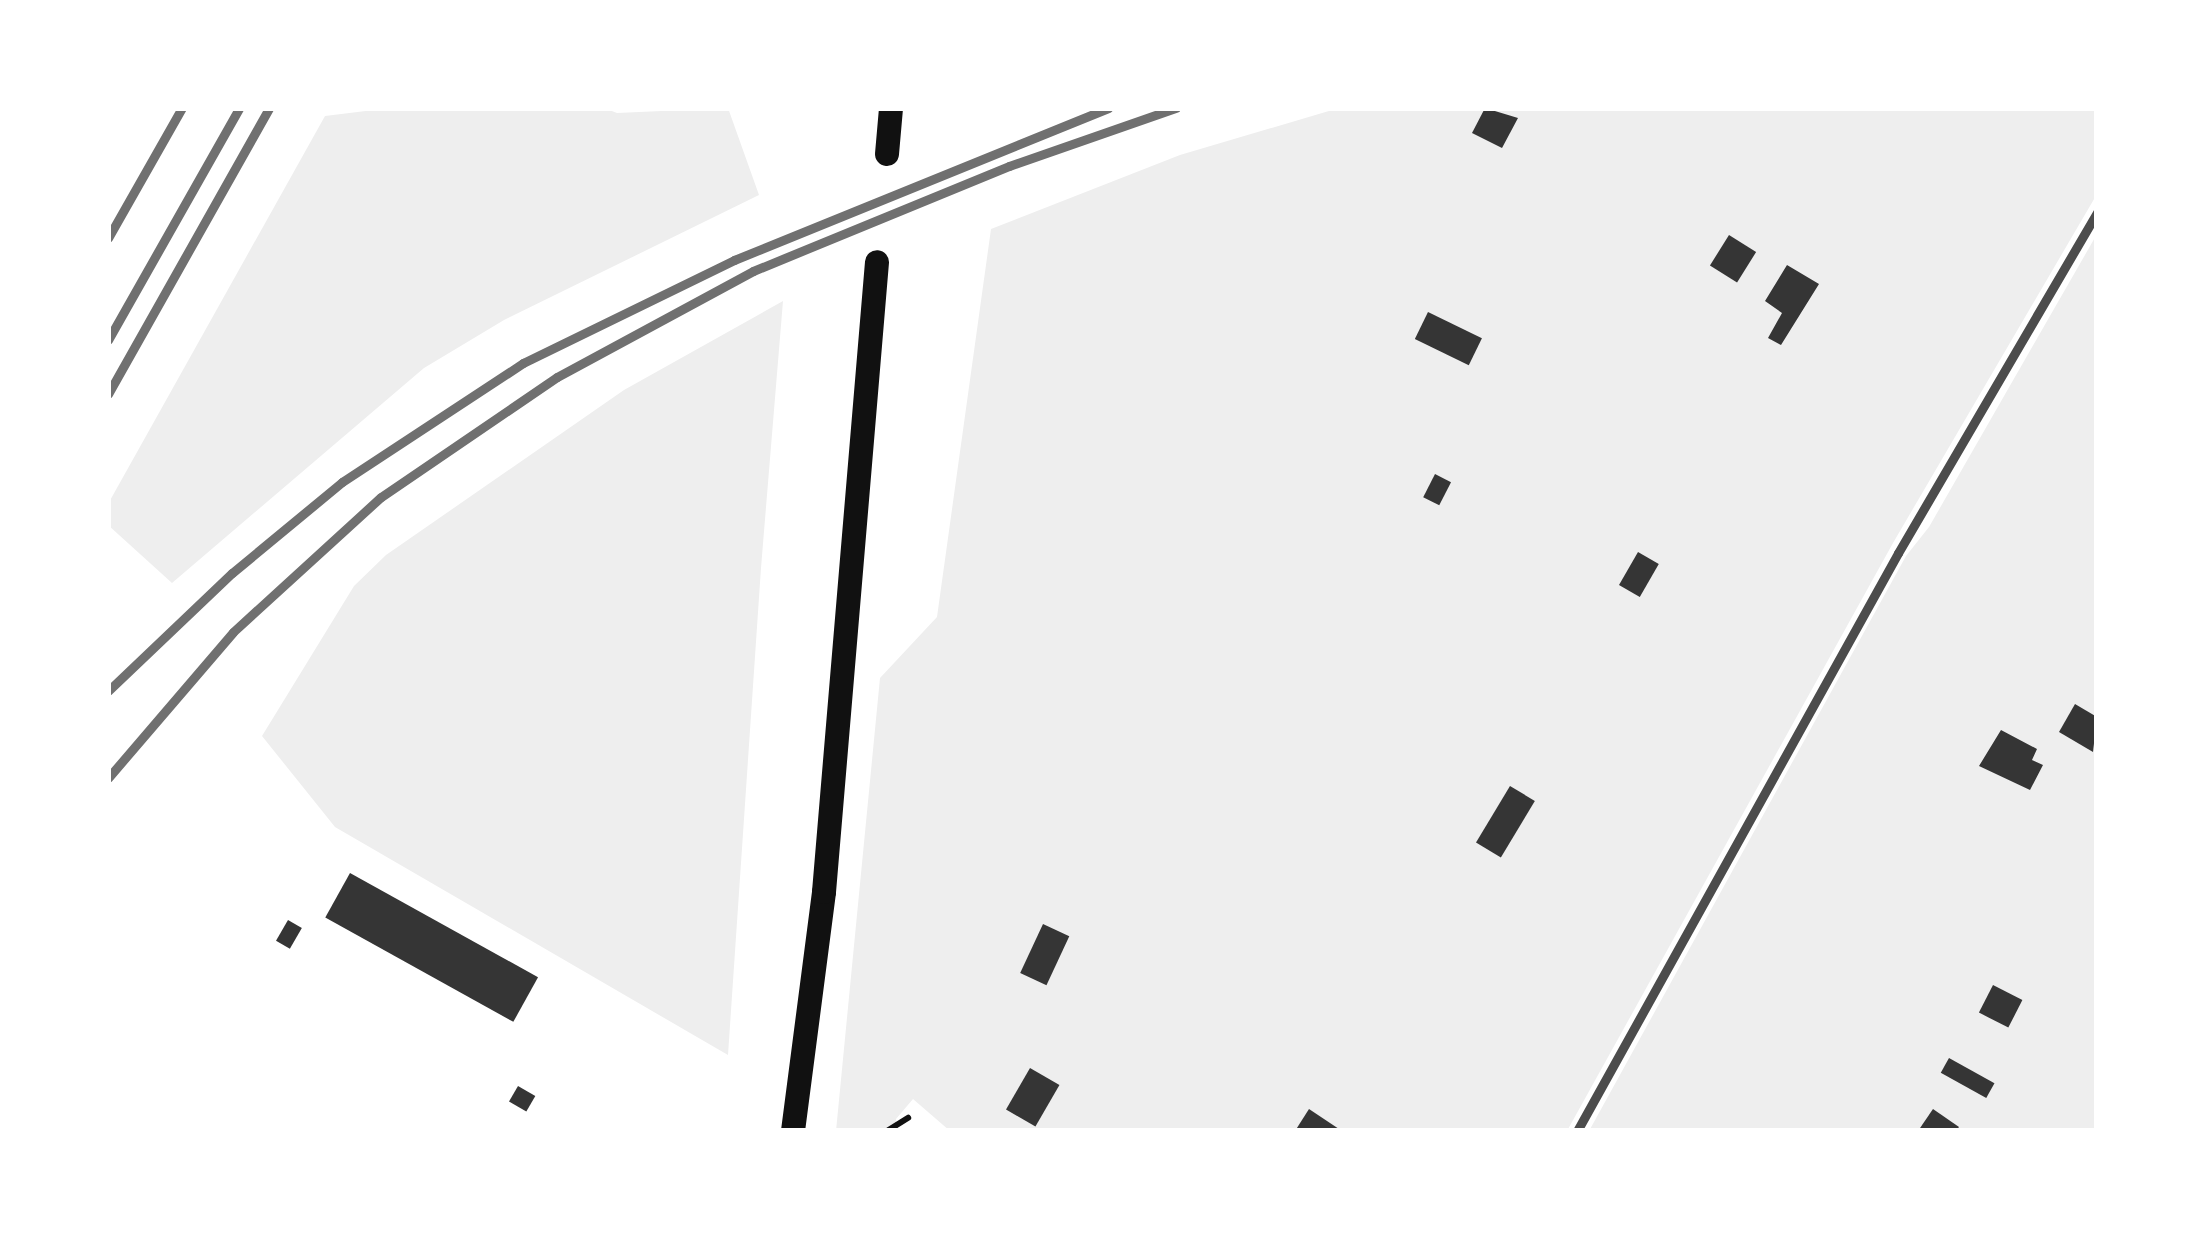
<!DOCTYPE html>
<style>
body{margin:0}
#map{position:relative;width:2205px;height:1239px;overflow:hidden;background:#fff;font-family:Lora,serif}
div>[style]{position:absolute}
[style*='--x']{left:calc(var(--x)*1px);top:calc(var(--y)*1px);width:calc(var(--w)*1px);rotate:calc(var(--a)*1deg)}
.green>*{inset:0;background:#eee}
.building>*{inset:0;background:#353535;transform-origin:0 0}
.path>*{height:6px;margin:-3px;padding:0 3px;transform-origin:3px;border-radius:3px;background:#111}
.service>*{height:9px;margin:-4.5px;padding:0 4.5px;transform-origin:4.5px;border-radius:4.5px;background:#4c4c4c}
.secondary>*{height:24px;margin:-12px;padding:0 12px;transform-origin:12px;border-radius:12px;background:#111}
.rail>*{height:9px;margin:-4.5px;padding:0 4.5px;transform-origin:4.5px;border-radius:4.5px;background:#707070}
span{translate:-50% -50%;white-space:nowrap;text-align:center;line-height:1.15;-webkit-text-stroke:10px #fff;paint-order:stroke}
.frame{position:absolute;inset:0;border:111px solid #fff;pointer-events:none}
</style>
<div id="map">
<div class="green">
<i style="clip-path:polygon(390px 108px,604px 108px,617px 113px,728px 108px,759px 195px,504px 320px,424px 368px,172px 583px,108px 525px,108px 504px,325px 116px)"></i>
<i style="clip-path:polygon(1339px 108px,2097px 108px,2097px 194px,1893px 543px,1567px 1131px,950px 1131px,913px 1099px,896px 1119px,897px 1131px,836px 1131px,880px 678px,937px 617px,991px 229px,1180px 155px)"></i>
<i style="clip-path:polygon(2097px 234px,2097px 1131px,1589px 1131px,1906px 556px,1929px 527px)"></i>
<i style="clip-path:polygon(783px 301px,761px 568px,728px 1055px,335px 827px,262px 736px,354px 586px,386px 555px,624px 390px)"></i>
</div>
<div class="building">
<i style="clip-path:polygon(1485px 108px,1518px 118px,1502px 148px,1472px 133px)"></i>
<i style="left:1729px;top:235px;width:32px;height:36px;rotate:32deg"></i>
<i style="clip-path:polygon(1787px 265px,1819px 284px,1781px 345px,1768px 338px,1782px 313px,1765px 301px)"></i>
<i style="left:1428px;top:312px;width:60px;height:30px;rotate:26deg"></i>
<i style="left:1435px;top:474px;width:18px;height:26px;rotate:27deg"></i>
<i style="left:1638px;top:552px;width:24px;height:38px;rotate:30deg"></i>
<i style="clip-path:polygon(2075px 704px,2097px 717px,2093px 752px,2059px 732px)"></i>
<i style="clip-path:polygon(2001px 730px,2037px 749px,2032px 760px,2043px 765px,2030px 790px,1979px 766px)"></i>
<i style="left:1510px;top:786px;width:29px;height:66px;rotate:31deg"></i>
<i style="left:350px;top:873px;width:215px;height:51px;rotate:29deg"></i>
<i style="left:288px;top:920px;width:16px;height:24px;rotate:30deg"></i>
<i style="left:1043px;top:924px;width:29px;height:54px;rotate:25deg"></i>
<i style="left:1993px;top:985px;width:33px;height:31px;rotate:27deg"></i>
<i style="left:1949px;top:1058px;width:52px;height:17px;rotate:29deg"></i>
<i style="left:1030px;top:1068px;width:34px;height:48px;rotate:30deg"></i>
<i style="left:518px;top:1086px;width:20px;height:18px;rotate:30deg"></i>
<i style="clip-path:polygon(1309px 1109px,1342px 1131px,1295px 1131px)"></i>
<i style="clip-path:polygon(1933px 1109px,1959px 1127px,1956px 1131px,1918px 1131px)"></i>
</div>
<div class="path">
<i style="--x:887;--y:1131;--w:25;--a:-32"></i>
</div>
<div class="service">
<i style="--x:1577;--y:1131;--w:661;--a:-60.95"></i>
<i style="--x:1898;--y:553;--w:395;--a:-59.7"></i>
</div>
<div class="secondary">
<i style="--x:887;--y:154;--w:46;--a:-85"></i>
<i style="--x:793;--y:1131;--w:241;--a:-82.6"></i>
<i style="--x:824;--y:892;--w:632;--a:-85.19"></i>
</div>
<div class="rail">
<i style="--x:108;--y:238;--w:150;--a:-60.4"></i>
<i style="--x:108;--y:340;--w:266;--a:-60.5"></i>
<i style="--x:108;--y:394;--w:328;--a:-60.6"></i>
<i style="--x:108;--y:691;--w:171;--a:-43.6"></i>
<i style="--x:232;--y:573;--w:143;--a:-39.6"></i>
<i style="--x:342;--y:482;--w:217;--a:-33.3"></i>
<i style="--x:523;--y:363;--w:235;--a:-26"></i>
<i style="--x:734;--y:260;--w:404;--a:-22.1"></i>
<i style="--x:108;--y:778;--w:192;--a:-49.4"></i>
<i style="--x:233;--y:632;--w:200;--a:-42.4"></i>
<i style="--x:381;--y:497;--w:213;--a:-34.3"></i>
<i style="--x:557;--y:377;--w:223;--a:-28.4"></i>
<i style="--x:753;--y:271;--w:277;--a:-22.3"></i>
<i style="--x:1009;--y:166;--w:177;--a:-19.2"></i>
</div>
<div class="frame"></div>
</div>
